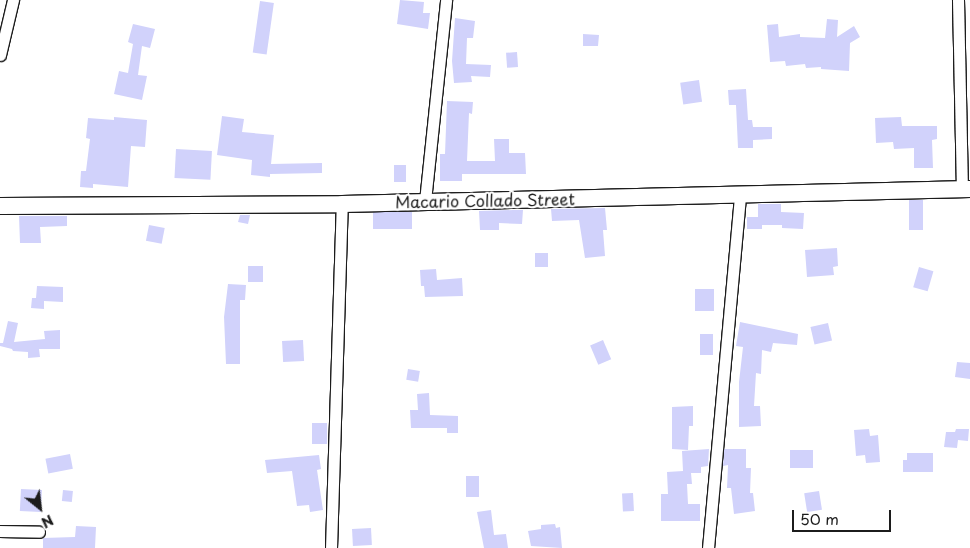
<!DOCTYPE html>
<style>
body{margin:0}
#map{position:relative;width:970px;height:548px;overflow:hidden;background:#fff;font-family:"Playpen Sans",sans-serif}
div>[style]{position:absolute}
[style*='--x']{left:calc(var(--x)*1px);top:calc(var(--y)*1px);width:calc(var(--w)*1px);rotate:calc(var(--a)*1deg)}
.building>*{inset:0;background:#d1d2fb;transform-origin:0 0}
.roads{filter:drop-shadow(1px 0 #1c1c1c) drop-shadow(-1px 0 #1c1c1c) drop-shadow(0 1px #1c1c1c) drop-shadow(0 -1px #1c1c1c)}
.street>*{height:11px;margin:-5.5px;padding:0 5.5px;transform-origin:5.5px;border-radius:5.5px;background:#fff}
.secondary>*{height:16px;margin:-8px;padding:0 8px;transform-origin:8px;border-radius:8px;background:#fff}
span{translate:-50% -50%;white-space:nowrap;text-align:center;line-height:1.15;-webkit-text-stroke:4px #fff;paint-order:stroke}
.street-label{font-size:16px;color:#1c1c1c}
.north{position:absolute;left:15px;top:483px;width:50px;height:50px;-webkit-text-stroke:4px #fff;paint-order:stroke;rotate:151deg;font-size:14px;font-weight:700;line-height:20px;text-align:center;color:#1c1c1c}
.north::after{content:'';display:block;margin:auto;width:18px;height:22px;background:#1c1c1c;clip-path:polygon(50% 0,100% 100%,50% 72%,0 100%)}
.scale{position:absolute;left:792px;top:510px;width:99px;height:22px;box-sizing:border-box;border:2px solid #1c1c1c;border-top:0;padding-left:6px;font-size:15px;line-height:18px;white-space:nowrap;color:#1c1c1c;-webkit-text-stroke:4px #fff;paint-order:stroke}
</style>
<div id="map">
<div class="building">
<i style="clip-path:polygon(400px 0,424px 2px,423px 13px,430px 13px,428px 29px,397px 24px)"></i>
<i style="left:260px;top:1px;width:14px;height:52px;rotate:8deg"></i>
<i style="clip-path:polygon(455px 18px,475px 21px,473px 38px,467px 38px,466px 64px,491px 65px,490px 77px,471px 76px,472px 82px,454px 83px,452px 61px)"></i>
<i style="clip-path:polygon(827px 19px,838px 20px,837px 37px,854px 26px,860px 37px,850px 43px,849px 71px,821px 69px,821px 67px,806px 68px,805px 64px,786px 66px,785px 61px,770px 62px,767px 25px,778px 24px,779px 37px,800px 34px,800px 37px,825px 38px)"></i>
<i style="clip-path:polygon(133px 24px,155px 29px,150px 48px,142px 46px,138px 75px,147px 76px,142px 100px,114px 94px,119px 71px,128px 73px,133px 44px,128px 42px)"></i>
<i style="clip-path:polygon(583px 34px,599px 35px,598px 46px,583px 46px)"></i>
<i style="left:517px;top:52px;width:15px;height:11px;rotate:86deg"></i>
<i style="left:699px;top:80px;width:22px;height:19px;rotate:82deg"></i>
<i style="clip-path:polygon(746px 89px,748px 120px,752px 120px,753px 127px,772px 127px,772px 139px,753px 140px,753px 148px,738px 148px,736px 105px,729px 105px,728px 90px)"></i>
<i style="clip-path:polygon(447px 101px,473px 102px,472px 114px,469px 113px,467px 161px,495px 161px,494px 139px,509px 139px,509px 153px,525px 153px,526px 174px,462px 174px,462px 181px,440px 181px,440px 154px,445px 154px)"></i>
<i style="clip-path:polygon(222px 116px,244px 119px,242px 132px,274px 135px,271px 164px,322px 163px,322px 173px,270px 174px,270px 177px,251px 175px,252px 160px,217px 155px)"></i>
<i style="clip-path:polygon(114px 117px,147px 120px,145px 147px,131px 146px,128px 187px,93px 184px,93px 188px,80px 187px,81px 171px,86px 171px,90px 139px,86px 138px,88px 118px,114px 120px)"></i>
<i style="clip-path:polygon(901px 117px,902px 126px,937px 126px,937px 139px,932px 140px,933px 168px,914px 168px,914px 148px,894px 149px,893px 142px,876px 143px,875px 118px)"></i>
<i style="left:176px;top:149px;width:36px;height:29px;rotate:3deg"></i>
<i style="left:394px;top:165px;width:12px;height:17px"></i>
<i style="left:909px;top:200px;width:14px;height:30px"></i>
<i style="clip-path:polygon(758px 204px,781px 204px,781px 212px,804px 213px,803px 229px,782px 228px,782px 225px,762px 225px,762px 229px,747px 229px,747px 217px,758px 217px)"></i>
<i style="clip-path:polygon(605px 208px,607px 230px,603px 230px,605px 256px,585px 258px,579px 220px,552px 221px,551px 209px)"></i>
<i style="clip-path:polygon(513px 210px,523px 210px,522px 224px,499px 223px,499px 230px,480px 230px,479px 211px)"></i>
<i style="left:412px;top:212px;width:17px;height:39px;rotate:90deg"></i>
<i style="clip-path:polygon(240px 215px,250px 215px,248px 224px,238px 222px)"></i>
<i style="clip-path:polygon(19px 216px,67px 216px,67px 226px,40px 227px,41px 243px,20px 243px)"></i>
<i style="left:149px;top:225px;width:16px;height:16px;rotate:11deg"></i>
<i style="clip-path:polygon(837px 248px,838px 266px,833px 267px,834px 275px,807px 277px,805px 250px)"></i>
<i style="left:535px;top:253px;width:13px;height:14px"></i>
<i style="left:248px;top:266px;width:15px;height:16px"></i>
<i style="left:919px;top:267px;width:15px;height:21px;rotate:16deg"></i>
<i style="clip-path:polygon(436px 269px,437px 280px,462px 278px,463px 296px,425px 297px,424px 286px,421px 286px,420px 270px)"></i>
<i style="clip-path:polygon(228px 284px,246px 285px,245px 300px,240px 300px,240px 364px,226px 364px,224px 317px)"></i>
<i style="clip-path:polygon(37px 286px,63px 287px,63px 302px,44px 301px,44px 309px,31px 308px,32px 298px,36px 298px)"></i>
<i style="left:695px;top:289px;width:19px;height:22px"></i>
<i style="clip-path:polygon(8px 321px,18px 323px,14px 342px,45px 339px,44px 331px,60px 330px,60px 349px,39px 349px,40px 357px,28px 358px,28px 352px,13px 351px,12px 349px,0 346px,0 343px,3px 343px)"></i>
<i style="clip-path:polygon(740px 322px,798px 334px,797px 345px,773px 343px,771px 352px,762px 350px,761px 374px,756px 373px,754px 406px,760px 406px,761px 426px,739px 427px,739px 382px,743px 347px,736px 346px)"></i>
<i style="left:828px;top:323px;width:18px;height:18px;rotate:77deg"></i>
<i style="left:700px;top:334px;width:13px;height:21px"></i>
<i style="left:303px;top:340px;width:21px;height:21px;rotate:87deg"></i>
<i style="left:603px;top:340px;width:21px;height:14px;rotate:67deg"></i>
<i style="clip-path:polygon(957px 362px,970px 363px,970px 379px,955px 377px)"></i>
<i style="left:408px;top:369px;width:12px;height:11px;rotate:9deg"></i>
<i style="clip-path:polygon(429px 393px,430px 415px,458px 416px,458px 433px,447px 433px,447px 428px,411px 428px,410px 410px,418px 410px,417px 394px)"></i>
<i style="clip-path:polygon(693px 406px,693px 426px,689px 426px,688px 450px,672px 449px,672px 407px)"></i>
<i style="left:327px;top:423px;width:21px;height:15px;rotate:90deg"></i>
<i style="clip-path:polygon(869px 429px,870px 436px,878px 435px,880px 462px,866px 463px,865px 455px,856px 456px,854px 430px)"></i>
<i style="clip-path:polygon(956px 429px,969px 429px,968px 441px,958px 440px,957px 448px,944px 447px,946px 432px,955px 432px)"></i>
<i style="clip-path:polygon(709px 449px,708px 466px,701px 467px,701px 473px,691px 473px,692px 484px,687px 484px,688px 504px,700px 504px,700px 521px,661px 521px,661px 494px,668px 494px,667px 472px,683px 471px,682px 451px)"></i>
<i style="clip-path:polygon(724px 449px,746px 449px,746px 468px,751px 468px,750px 493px,753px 493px,755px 511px,734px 514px,731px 488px,727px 488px,728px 465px,723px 466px)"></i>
<i style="left:790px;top:450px;width:23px;height:18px"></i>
<i style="clip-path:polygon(907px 453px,933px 453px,933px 472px,903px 472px,903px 460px,907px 460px)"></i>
<i style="left:70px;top:454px;width:15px;height:25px;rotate:79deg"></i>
<i style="clip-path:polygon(319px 455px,321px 469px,317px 470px,323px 510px,310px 512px,309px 505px,297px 506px,292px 471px,267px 473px,265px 460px)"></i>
<i style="left:466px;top:476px;width:13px;height:21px"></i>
<i style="left:21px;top:489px;width:21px;height:22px;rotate:3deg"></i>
<i style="left:63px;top:490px;width:10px;height:11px;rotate:6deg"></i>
<i style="left:819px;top:491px;width:19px;height:15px;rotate:81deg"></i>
<i style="left:633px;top:493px;width:18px;height:11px;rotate:87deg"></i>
<i style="clip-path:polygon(491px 510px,494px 535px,506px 534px,508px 548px,484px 548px,477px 512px)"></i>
<i style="clip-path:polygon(555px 524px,556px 528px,560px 527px,562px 548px,531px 546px,528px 531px,541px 529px,541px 525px)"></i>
<i style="clip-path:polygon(76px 526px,96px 527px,95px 548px,43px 548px,43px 538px,75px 537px)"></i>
<i style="left:371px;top:528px;width:17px;height:19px;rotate:87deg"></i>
</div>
<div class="roads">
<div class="street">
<i style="--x:958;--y:0;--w:189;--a:88.8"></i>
<i style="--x:0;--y:55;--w:57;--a:-76.7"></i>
<i style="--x:425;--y:201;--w:202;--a:-84"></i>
<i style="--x:0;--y:531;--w:39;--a:1"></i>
<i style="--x:331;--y:548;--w:344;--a:-88.2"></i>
<i style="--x:708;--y:548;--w:355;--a:-84.8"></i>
</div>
<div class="secondary">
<i style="--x:0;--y:206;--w:342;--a:-0.3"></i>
<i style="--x:342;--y:204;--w:628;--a:-1.37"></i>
</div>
</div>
<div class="street-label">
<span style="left:485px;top:200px;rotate:-1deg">Macario Collado Street</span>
</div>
<div class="north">N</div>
<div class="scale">50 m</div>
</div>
